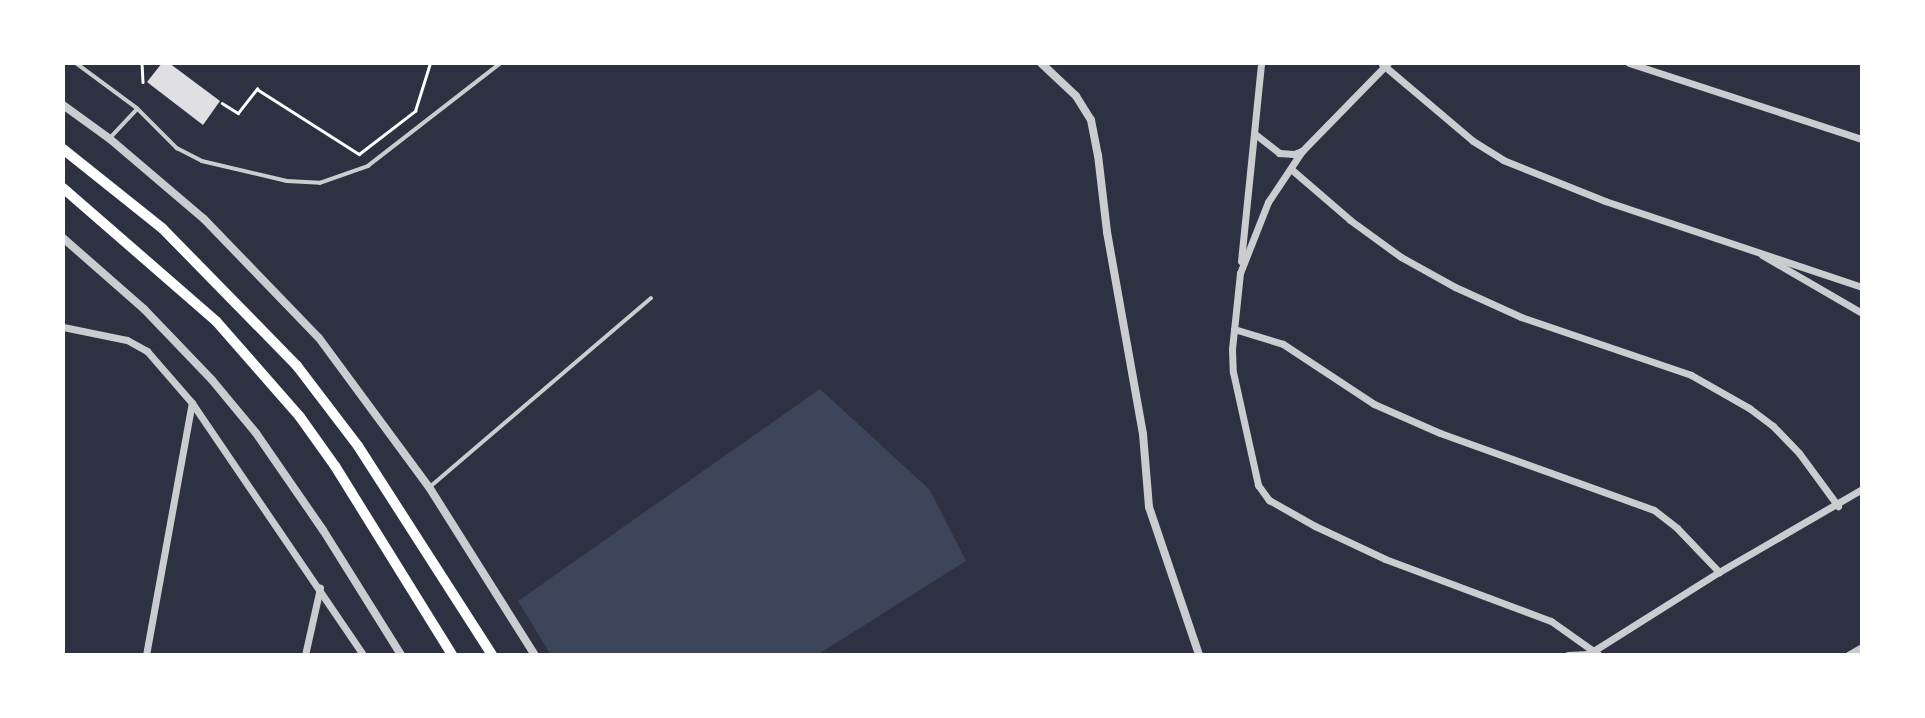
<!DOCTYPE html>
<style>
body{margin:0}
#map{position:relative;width:1925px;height:718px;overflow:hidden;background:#2d3142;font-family:"Archivo Narrow",sans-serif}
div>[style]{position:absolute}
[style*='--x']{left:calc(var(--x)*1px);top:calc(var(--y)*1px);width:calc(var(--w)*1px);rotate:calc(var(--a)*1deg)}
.green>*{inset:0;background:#3c4559}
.building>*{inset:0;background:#e0e0e3}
.path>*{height:2.5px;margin:-1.25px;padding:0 1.25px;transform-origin:1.25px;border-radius:1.25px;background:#fff}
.service>*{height:3.5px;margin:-1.75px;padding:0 1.75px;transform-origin:1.75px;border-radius:1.75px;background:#caccd0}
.minor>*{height:7px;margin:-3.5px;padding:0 3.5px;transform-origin:3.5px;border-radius:3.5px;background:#caccd0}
.tertiary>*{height:8px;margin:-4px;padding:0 4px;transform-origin:4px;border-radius:4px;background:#caccd0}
.trunk>*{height:10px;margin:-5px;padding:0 5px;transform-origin:5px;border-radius:5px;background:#fff}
span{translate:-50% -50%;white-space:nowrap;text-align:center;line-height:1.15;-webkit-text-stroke:5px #fff;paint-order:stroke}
.frame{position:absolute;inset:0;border:65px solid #fff;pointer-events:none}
</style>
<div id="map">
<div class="green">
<i style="clip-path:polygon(820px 389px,930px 490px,966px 561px,817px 655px,551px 655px,518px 601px)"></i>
</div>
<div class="building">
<i style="clip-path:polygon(162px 63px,169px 63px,220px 101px,203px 125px,147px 82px)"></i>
</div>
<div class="path">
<i style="--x:142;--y:63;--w:19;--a:87"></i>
<i style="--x:222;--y:103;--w:19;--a:32"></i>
<i style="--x:238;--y:113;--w:31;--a:-52"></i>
<i style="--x:257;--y:89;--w:121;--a:32.5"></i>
<i style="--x:359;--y:154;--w:71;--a:-37.5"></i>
<i style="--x:415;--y:111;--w:50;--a:-72.6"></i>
</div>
<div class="service">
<i style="--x:76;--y:63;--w:76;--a:36.4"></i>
<i style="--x:137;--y:108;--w:57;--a:45"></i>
<i style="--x:177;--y:148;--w:28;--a:27"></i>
<i style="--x:202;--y:161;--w:87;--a:13.2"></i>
<i style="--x:287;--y:181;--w:33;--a:3"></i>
<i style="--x:320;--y:183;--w:51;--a:-19.5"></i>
<i style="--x:368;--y:166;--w:168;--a:-37.8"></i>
<i style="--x:111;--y:137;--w:38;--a:-47"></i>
<i style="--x:431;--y:486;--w:289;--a:-40.5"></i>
</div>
<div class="minor">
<i style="--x:1388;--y:63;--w:123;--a:134.3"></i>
<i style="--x:1302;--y:151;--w:61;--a:123.7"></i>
<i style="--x:1268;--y:202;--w:76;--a:111.5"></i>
<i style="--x:1240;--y:273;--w:76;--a:96"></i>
<i style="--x:1232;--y:349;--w:23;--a:88"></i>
<i style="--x:1233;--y:372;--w:116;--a:77.5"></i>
<i style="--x:1258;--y:485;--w:19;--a:54"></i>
<i style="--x:1269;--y:500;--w:53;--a:29.5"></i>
<i style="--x:1315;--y:526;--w:77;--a:25.2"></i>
<i style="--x:1385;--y:559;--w:177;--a:20.5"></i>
<i style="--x:1551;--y:621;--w:59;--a:35.3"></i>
<i style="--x:1629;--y:63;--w:245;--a:18.1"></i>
<i style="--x:1382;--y:64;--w:119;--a:40.2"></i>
<i style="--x:1473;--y:141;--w:36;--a:32"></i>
<i style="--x:1503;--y:160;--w:110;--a:21.9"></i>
<i style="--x:1605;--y:201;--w:271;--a:18.5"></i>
<i style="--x:1255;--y:134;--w:31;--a:38"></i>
<i style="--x:1279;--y:153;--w:15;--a:4"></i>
<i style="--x:1294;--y:154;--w:9;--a:-21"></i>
<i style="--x:1291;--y:169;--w:78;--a:40.8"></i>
<i style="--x:1350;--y:220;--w:63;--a:36"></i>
<i style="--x:1401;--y:257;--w:62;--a:29.1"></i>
<i style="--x:1455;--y:287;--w:72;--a:24.4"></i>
<i style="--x:1521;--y:317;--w:180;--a:18.8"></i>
<i style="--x:1691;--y:375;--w:67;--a:29.6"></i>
<i style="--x:1749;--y:408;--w:30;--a:37"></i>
<i style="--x:1773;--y:426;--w:37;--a:46"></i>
<i style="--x:1799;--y:453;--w:66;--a:53.7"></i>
<i style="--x:1762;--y:255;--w:116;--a:30.1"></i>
<i style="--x:1241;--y:261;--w:199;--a:-84.2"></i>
<i style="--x:63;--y:327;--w:65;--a:11.5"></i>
<i style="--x:127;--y:340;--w:23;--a:29"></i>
<i style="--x:147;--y:351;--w:69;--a:49.1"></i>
<i style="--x:192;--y:403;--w:305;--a:55.8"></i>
<i style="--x:1234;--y:329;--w:51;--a:17"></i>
<i style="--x:1283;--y:344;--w:109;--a:33.4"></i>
<i style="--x:1374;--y:404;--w:72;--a:23.7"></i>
<i style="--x:1440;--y:433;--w:227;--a:19.8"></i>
<i style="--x:1654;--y:510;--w:29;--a:38"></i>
<i style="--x:1677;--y:528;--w:61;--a:46.3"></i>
<i style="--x:146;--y:655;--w:256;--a:-79.7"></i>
<i style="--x:305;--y:655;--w:69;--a:-77.4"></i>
<i style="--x:1568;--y:655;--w:20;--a:-3"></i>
<i style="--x:1587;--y:655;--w:156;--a:-32.2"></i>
<i style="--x:1719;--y:572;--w:165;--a:-30.1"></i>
<i style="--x:1848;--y:655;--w:16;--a:-30"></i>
</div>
<div class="tertiary">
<i style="--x:1041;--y:63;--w:48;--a:43.3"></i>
<i style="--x:1076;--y:96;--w:28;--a:58"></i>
<i style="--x:1091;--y:120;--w:36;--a:79"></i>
<i style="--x:1098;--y:155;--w:78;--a:83.3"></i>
<i style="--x:1107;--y:232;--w:205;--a:79.9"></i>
<i style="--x:1143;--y:434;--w:73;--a:85.3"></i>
<i style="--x:1149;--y:507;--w:156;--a:71.3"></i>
<i style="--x:63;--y:105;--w:58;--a:35.9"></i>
<i style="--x:110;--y:139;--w:123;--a:40.4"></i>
<i style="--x:204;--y:219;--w:165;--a:46"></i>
<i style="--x:319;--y:338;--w:185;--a:53.6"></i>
<i style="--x:429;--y:487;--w:199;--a:57.8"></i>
<i style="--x:63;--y:238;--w:108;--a:41.2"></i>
<i style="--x:144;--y:309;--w:98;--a:46.2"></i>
<i style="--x:212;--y:380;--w:69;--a:50.3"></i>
<i style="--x:256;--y:433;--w:118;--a:55.4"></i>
<i style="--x:323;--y:530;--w:147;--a:58"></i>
</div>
<div class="trunk">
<i style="--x:63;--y:149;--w:127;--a:38.6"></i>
<i style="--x:162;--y:228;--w:193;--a:45.6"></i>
<i style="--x:297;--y:366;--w:101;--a:52.7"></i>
<i style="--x:358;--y:446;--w:248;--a:57.3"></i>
<i style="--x:63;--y:188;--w:203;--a:41"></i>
<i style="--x:216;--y:321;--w:128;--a:48.8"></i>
<i style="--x:300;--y:417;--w:60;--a:54.5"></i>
<i style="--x:335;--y:466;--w:222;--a:58.2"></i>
</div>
<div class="frame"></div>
</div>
